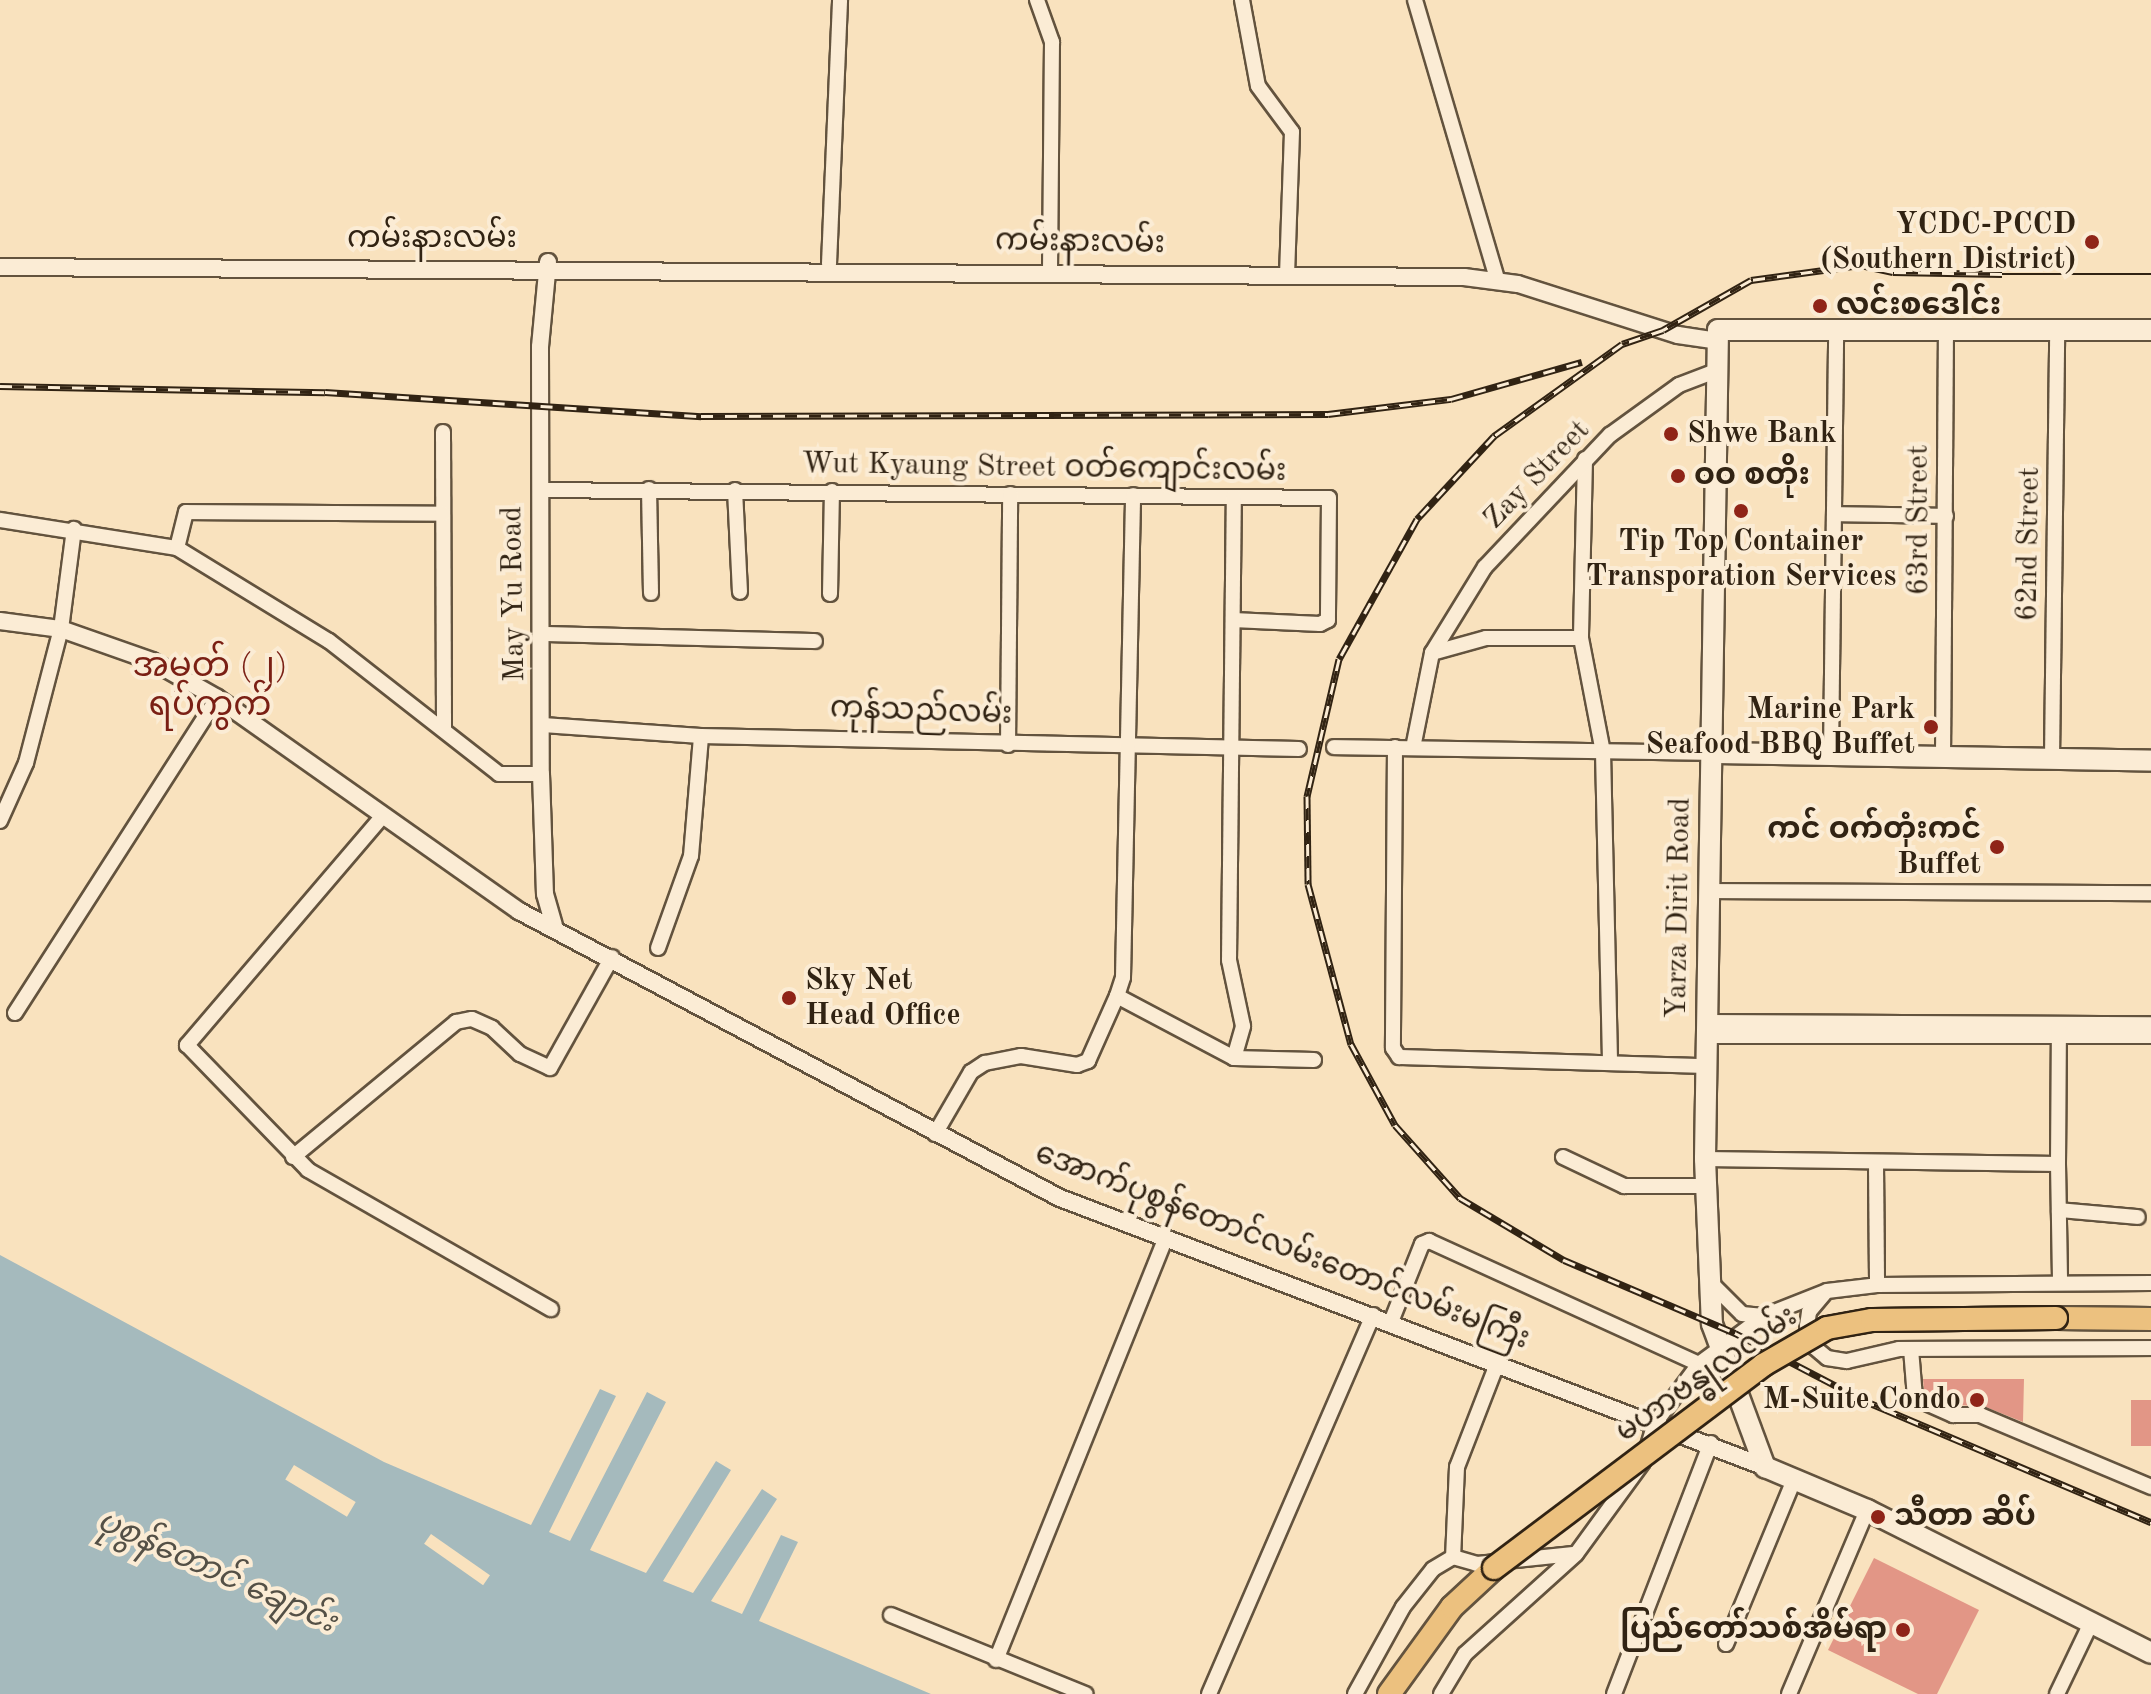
<!DOCTYPE html>
<meta charset="utf-8">
<style>
body{margin:0}
#map{position:relative;width:2151px;height:1694px;overflow:hidden;background:#f9e2be;font-family:"Old Standard TT","Noto Sans Myanmar",serif}
div>[style]{position:absolute}
[style*='--x']{left:calc(var(--x)*1px);top:calc(var(--y)*1px);width:calc(var(--w)*1px);rotate:calc(var(--a)*1deg)}
.water>*{inset:0;background:#a5babd}
.pier>*{inset:0;background:#f9e2be;transform-origin:0 0}
.building>*{inset:0;background:#e29686;transform-origin:0 0}
.roads{filter:drop-shadow(2px 0 #63533e) drop-shadow(-2px 0 #63533e) drop-shadow(0 2px #63533e) drop-shadow(0 -2px #63533e)}
.minor>*{height:14px;margin:-7px;padding:0 7px;transform-origin:7px;border-radius:7px;background:#fbecd5}
.tertiary>*{height:16px;margin:-8px;padding:0 8px;transform-origin:8px;border-radius:8px;background:#fbecd5}
.secondary>*{height:20px;margin:-10px;padding:0 10px;transform-origin:10px;border-radius:10px;background:#fbecd5}
.primary>*{height:22px;margin:-11px;padding:0 11px;transform-origin:11px;border-radius:11px;background:#ecc17f}
.tram>*{height:2px;margin:-1px;padding:0 1px;transform-origin:1px;border-radius:1px;background:#312313}
.rail>*{height:7px;margin-top:-3.5px;transform-origin:0;background:repeating-linear-gradient(90deg,#fbecd5 0 12px,#312313 0 24px);box-sizing:border-box;border-block:2px solid #312313}
.bridges{filter:drop-shadow(2px 0 #312313) drop-shadow(-2px 0 #312313) drop-shadow(0 2px #312313) drop-shadow(0 -2px #312313)}
.primary-bridge>*{height:22px;margin:-11px;padding:0 11px;transform-origin:11px;border-radius:11px;background:#ecc17f}
.dots>*{width:22px;height:22px;translate:-50% -50%;box-sizing:border-box;border:4px solid #fbecd5;border-radius:50%}
span{translate:-50% -50%;white-space:nowrap;text-align:center;line-height:1.15;-webkit-text-stroke:8px #fbecd5;paint-order:stroke}
.poi-label{font-size:30px;color:#312313;font-weight:700}
.right{translate:-100% -50%;text-align:right}
.left{translate:0 -50%;text-align:left}
.street-label{font-size:30px;color:#312313}
.water-label{font-size:32px;color:#545046;font-style:italic}
.quarter-label{font-size:34px;color:#7a1f14}
</style>
<div id="map">
<div class="water">
<i style="clip-path:polygon(0 1255px,384px 1462px,531px 1525px,600px 1389px,616px 1396px,549px 1532px,570px 1541px,647px 1392px,666px 1402px,590px 1550px,646px 1573px,716px 1461px,731px 1470px,663px 1581px,693px 1593px,762px 1489px,777px 1499px,711px 1601px,742px 1614px,781px 1535px,798px 1542px,759px 1621px,931px 1694px,0 1694px)"></i>
</div>
<div class="pier">
<i style="left:294px;top:1465px;width:72px;height:17px;rotate:31deg"></i>
<i style="left:431px;top:1534px;width:72px;height:12px;rotate:35deg"></i>
</div>
<div class="building">
<i style="clip-path:polygon(1923px 1379px,2024px 1379px,2023px 1422px,1983px 1406px,1954px 1405px,1924px 1391px)"></i>
<i style="left:2131px;top:1400px;width:20px;height:46px"></i>
<i style="clip-path:polygon(1874px 1558px,1979px 1610px,1937px 1694px,1918px 1694px,1828px 1650px)"></i>
</div>
<div class="roads">
<div class="minor">
<i style="--x:1037;--y:0;--w:45;--a:70.3"></i>
<i style="--x:1052;--y:42;--w:230;--a:90.5"></i>
<i style="--x:1242;--y:0;--w:87;--a:79.5"></i>
<i style="--x:1258;--y:86;--w:57;--a:53.5"></i>
<i style="--x:1292;--y:132;--w:144;--a:92"></i>
<i style="--x:1415;--y:0;--w:291;--a:73.6"></i>
<i style="--x:829;--y:264;--w:264;--a:-87.6"></i>
<i style="--x:443;--y:432;--w:298;--a:89.8"></i>
<i style="--x:1585;--y:459;--w:179;--a:91.3"></i>
<i style="--x:1581;--y:638;--w:116;--a:79.1"></i>
<i style="--x:1603;--y:752;--w:309;--a:88.7"></i>
<i style="--x:649;--y:489;--w:104;--a:88.9"></i>
<i style="--x:541;--y:490;--w:788;--a:0.58"></i>
<i style="--x:1329;--y:498;--w:122;--a:90.5"></i>
<i style="--x:1328;--y:620;--w:9;--a:153"></i>
<i style="--x:1320;--y:624;--w:87;--a:-177.4"></i>
<i style="--x:735;--y:490;--w:102;--a:87.2"></i>
<i style="--x:1834;--y:514;--w:112;--a:1"></i>
<i style="--x:0;--y:520;--w:179;--a:9"></i>
<i style="--x:177;--y:548;--w:178;--a:31.5"></i>
<i style="--x:329;--y:641;--w:216;--a:38"></i>
<i style="--x:499;--y:774;--w:42;--a:0"></i>
<i style="--x:177;--y:548;--w:37;--a:-76"></i>
<i style="--x:186;--y:512;--w:257;--a:0.4"></i>
<i style="--x:830;--y:594;--w:103;--a:-88.9"></i>
<i style="--x:544;--y:634;--w:271;--a:1.5"></i>
<i style="--x:1432;--y:653;--w:56;--a:-15.5"></i>
<i style="--x:1486;--y:638;--w:95;--a:0"></i>
<i style="--x:543;--y:725;--w:158;--a:4"></i>
<i style="--x:701;--y:736;--w:598;--a:1.25"></i>
<i style="--x:1008;--y:745;--w:251;--a:-89.5"></i>
<i style="--x:1334;--y:747;--w:378;--a:0.9"></i>
<i style="--x:1395;--y:747;--w:301;--a:90.4"></i>
<i style="--x:1393;--y:1048;--w:11;--a:56"></i>
<i style="--x:1399;--y:1057;--w:309;--a:1.7"></i>
<i style="--x:1413;--y:748;--w:97;--a:-78.7"></i>
<i style="--x:1432;--y:653;--w:101;--a:-58.4"></i>
<i style="--x:1485;--y:567;--w:182;--a:-46.6"></i>
<i style="--x:1610;--y:435;--w:85;--a:-35.9"></i>
<i style="--x:1679;--y:385;--w:40;--a:-21"></i>
<i style="--x:1831;--y:755;--w:425;--a:-89.3"></i>
<i style="--x:1943;--y:758;--w:428;--a:-89.6"></i>
<i style="--x:2052;--y:759;--w:429;--a:-89.3"></i>
<i style="--x:381;--y:818;--w:299;--a:130.5"></i>
<i style="--x:187;--y:1045;--w:174;--a:45.9"></i>
<i style="--x:308;--y:1170;--w:280;--a:29.8"></i>
<i style="--x:0;--y:821;--w:64;--a:-65.9"></i>
<i style="--x:26;--y:763;--w:138;--a:-75.4"></i>
<i style="--x:61;--y:629;--w:101;--a:-82.6"></i>
<i style="--x:1710;--y:891;--w:441;--a:0.3"></i>
<i style="--x:658;--y:948;--w:98;--a:-70.3"></i>
<i style="--x:691;--y:856;--w:120;--a:-85.2"></i>
<i style="--x:1117;--y:996;--w:132;--a:27.9"></i>
<i style="--x:1234;--y:1058;--w:80;--a:1.4"></i>
<i style="--x:15;--y:1013;--w:374;--a:-57.3"></i>
<i style="--x:1707;--y:1022;--w:444;--a:0.3"></i>
<i style="--x:1708;--y:1036;--w:443;--a:0"></i>
<i style="--x:1234;--y:1058;--w:33;--a:-74"></i>
<i style="--x:1243;--y:1026;--w:67;--a:-102"></i>
<i style="--x:1229;--y:960;--w:463;--a:-89.4"></i>
<i style="--x:935;--y:1134;--w:72;--a:-59.9"></i>
<i style="--x:971;--y:1072;--w:17;--a:-33"></i>
<i style="--x:985;--y:1063;--w:37;--a:-11"></i>
<i style="--x:1021;--y:1056;--w:57;--a:9.1"></i>
<i style="--x:1077;--y:1065;--w:12;--a:-20"></i>
<i style="--x:1088;--y:1061;--w:71;--a:-66"></i>
<i style="--x:1117;--y:996;--w:20;--a:-72"></i>
<i style="--x:1123;--y:977;--w:482;--a:-88.8"></i>
<i style="--x:293;--y:1157;--w:212;--a:-39.6"></i>
<i style="--x:456;--y:1022;--w:16;--a:-11"></i>
<i style="--x:472;--y:1019;--w:22;--a:24"></i>
<i style="--x:492;--y:1028;--w:38;--a:43"></i>
<i style="--x:520;--y:1054;--w:33;--a:25"></i>
<i style="--x:550;--y:1068;--w:127;--a:-60.8"></i>
<i style="--x:1563;--y:1157;--w:68;--a:25.4"></i>
<i style="--x:1624;--y:1186;--w:82;--a:0"></i>
<i style="--x:1705;--y:1159;--w:353;--a:0.8"></i>
<i style="--x:2058;--y:1164;--w:140;--a:-89.6"></i>
<i style="--x:1876;--y:1164;--w:121;--a:89.5"></i>
<i style="--x:2058;--y:1164;--w:119;--a:89"></i>
<i style="--x:2059;--y:1210;--w:79;--a:5.1"></i>
<i style="--x:1710;--y:1282;--w:45;--a:45"></i>
<i style="--x:1742;--y:1314;--w:22;--a:5"></i>
<i style="--x:1824;--y:1294;--w:23;--a:130"></i>
<i style="--x:1809;--y:1312;--w:14;--a:98"></i>
<i style="--x:1807;--y:1326;--w:22;--a:72"></i>
<i style="--x:1814;--y:1347;--w:17;--a:40"></i>
<i style="--x:1827;--y:1358;--w:20;--a:9"></i>
<i style="--x:1847;--y:1361;--w:53;--a:-13"></i>
<i style="--x:1899;--y:1349;--w:252;--a:-0.2"></i>
<i style="--x:1391;--y:1322;--w:84;--a:-68.3"></i>
<i style="--x:1422;--y:1244;--w:8;--a:-23"></i>
<i style="--x:1429;--y:1241;--w:297;--a:24.5"></i>
<i style="--x:1911;--y:1349;--w:49;--a:85.3"></i>
<i style="--x:1915;--y:1398;--w:42;--a:24.1"></i>
<i style="--x:1953;--y:1415;--w:27;--a:0"></i>
<i style="--x:1980;--y:1415;--w:186;--a:22.8"></i>
<i style="--x:1497;--y:1364;--w:110;--a:111.2"></i>
<i style="--x:1457;--y:1467;--w:90;--a:92.5"></i>
<i style="--x:1453;--y:1557;--w:25;--a:16"></i>
<i style="--x:1477;--y:1564;--w:97;--a:-5.9"></i>
<i style="--x:891;--y:1615;--w:210;--a:22.1"></i>
<i style="--x:1726;--y:1644;--w:178;--a:-67.5"></i>
<i style="--x:996;--y:1660;--w:455;--a:-68.1"></i>
<i style="--x:1209;--y:1694;--w:413;--a:-66.6"></i>
<i style="--x:1355;--y:1694;--w:99;--a:-61.1"></i>
<i style="--x:1403;--y:1607;--w:48;--a:-51.7"></i>
<i style="--x:1433;--y:1569;--w:23;--a:-31"></i>
<i style="--x:1441;--y:1694;--w:47;--a:-59"></i>
<i style="--x:1465;--y:1654;--w:149;--a:-42"></i>
<i style="--x:1576;--y:1554;--w:114;--a:-53.9"></i>
<i style="--x:1643;--y:1462;--w:41;--a:-72.9"></i>
<i style="--x:1655;--y:1423;--w:74;--a:-53.3"></i>
<i style="--x:1699;--y:1364;--w:81;--a:-36.4"></i>
<i style="--x:1764;--y:1316;--w:68;--a:-21.6"></i>
<i style="--x:1827;--y:1291;--w:50;--a:-6.8"></i>
<i style="--x:1877;--y:1285;--w:274;--a:-0.4"></i>
<i style="--x:1614;--y:1694;--w:269;--a:-68.9"></i>
<i style="--x:1789;--y:1694;--w:200;--a:-67"></i>
<i style="--x:2057;--y:1694;--w:81;--a:-64.4"></i>
</div>
<div class="tertiary">
<i style="--x:548;--y:262;--w:85;--a:95.4"></i>
<i style="--x:540;--y:347;--w:427;--a:89.9"></i>
<i style="--x:541;--y:774;--w:120;--a:88.1"></i>
<i style="--x:545;--y:894;--w:32;--a:74"></i>
<i style="--x:0;--y:267;--w:1464;--a:0.39"></i>
<i style="--x:1464;--y:277;--w:54;--a:7.4"></i>
<i style="--x:1518;--y:284;--w:168;--a:17.7"></i>
<i style="--x:1678;--y:335;--w:40;--a:8.5"></i>
<i style="--x:0;--y:621;--w:62;--a:7.5"></i>
<i style="--x:61;--y:629;--w:96;--a:19.4"></i>
<i style="--x:152;--y:661;--w:75;--a:29.6"></i>
<i style="--x:217;--y:698;--w:370;--a:35.2"></i>
<i style="--x:519;--y:911;--w:612;--a:27.95"></i>
<i style="--x:1060;--y:1198;--w:755;--a:20.88"></i>
</div>
<div class="secondary">
<i style="--x:2151;--y:330;--w:433;--a:180"></i>
<i style="--x:1718;--y:330;--w:829;--a:90.9"></i>
<i style="--x:1705;--y:1159;--w:165;--a:87.6"></i>
<i style="--x:1712;--y:1324;--w:153;--a:69.7"></i>
<i style="--x:1765;--y:1467;--w:111;--a:22.9"></i>
<i style="--x:1867;--y:1510;--w:318;--a:26.7"></i>
<i style="--x:1712;--y:753;--w:439;--a:1"></i>
</div>
<div class="primary">
<i style="--x:2056;--y:1318;--w:95;--a:0.6"></i>
<i style="--x:1389;--y:1694;--w:107;--a:-54.1"></i>
<i style="--x:1452;--y:1607;--w:57;--a:-42.9"></i>
</div>
</div>
<div class="tram">
<i style="--x:2002;--y:274;--w:149;--a:0"></i>
</div>
<div class="rail">
<i style="--x:2002;--y:274;--w:109;--a:-178.9"></i>
<i style="--x:1893;--y:272;--w:34;--a:-168"></i>
<i style="--x:1860;--y:265;--w:110;--a:172.2"></i>
<i style="--x:1751;--y:280;--w:101;--a:150.4"></i>
<i style="--x:1663;--y:330;--w:43;--a:161.1"></i>
<i style="--x:1622;--y:344;--w:158;--a:144.3"></i>
<i style="--x:1494;--y:436;--w:113;--a:132.9"></i>
<i style="--x:1417;--y:519;--w:160;--a:119.1"></i>
<i style="--x:1339;--y:659;--w:141;--a:103.1"></i>
<i style="--x:1307;--y:796;--w:88;--a:89.3"></i>
<i style="--x:1308;--y:884;--w:166;--a:75"></i>
<i style="--x:1351;--y:1044;--w:92;--a:61.5"></i>
<i style="--x:1395;--y:1125;--w:98;--a:48.3"></i>
<i style="--x:1460;--y:1198;--w:121;--a:30.8"></i>
<i style="--x:1564;--y:1260;--w:186;--a:23.1"></i>
<i style="--x:1735;--y:1333;--w:144;--a:27.6"></i>
<i style="--x:1863;--y:1400;--w:313;--a:23"></i>
<i style="--x:0;--y:386;--w:325;--a:1.1"></i>
<i style="--x:325;--y:392;--w:377;--a:3.7"></i>
<i style="--x:701;--y:416;--w:627;--a:-0.18"></i>
<i style="--x:1328;--y:414;--w:124;--a:-7"></i>
<i style="--x:1451;--y:399;--w:136;--a:-15.8"></i>
</div>
<div class="bridges">
<div class="primary-bridge">
<i style="--x:1494;--y:1568;--w:337;--a:-37"></i>
<i style="--x:1763;--y:1365;--w:74;--a:-30"></i>
<i style="--x:1827;--y:1328;--w:46;--a:-10.1"></i>
<i style="--x:1872;--y:1320;--w:184;--a:-0.6"></i>
</div>
</div>
<div class="dots">
<i style="left:2092px;top:242px;background:#8f2418"></i>
<i style="left:1820px;top:306px;background:#8f2418"></i>
<i style="left:1671px;top:434px;background:#8f2418"></i>
<i style="left:1678px;top:476px;background:#8f2418"></i>
<i style="left:1741px;top:511px;background:#8f2418"></i>
<i style="left:1931px;top:727px;background:#8f2418"></i>
<i style="left:1997px;top:847px;background:#8f2418"></i>
<i style="left:789px;top:998px;background:#8f2418"></i>
<i style="left:1977px;top:1400px;background:#8f2418"></i>
<i style="left:1878px;top:1517px;background:#8f2418"></i>
<i style="left:1903px;top:1630px;background:#8f2418"></i>
</div>
<div class="poi-label">
<span class="right" style="left:2076px;top:242px">YCDC-PCCD<br>(Southern District)</span>
<span class="left" style="left:1836px;top:306px">လင်းစဒေါင်း</span>
<span class="left" style="left:1687px;top:434px">Shwe Bank</span>
<span class="left" style="left:1694px;top:476px">ဝဝ စတိုး</span>
<span style="left:1741px;top:559px">Tip Top Container<br>Transporation Services</span>
<span class="right" style="left:1915px;top:727px">Marine Park<br>Seafood BBQ Buffet</span>
<span class="right" style="left:1981px;top:847px">ကင် ဝက်တုံးကင်<br>Buffet</span>
<span class="left" style="left:805px;top:998px">Sky Net<br>Head Office</span>
<span class="right" style="left:1961px;top:1400px">M-Suite Condo</span>
<span class="left" style="left:1894px;top:1517px">သီတာ ဆိပ်</span>
<span class="right" style="left:1887px;top:1630px">ပြည်တော်သစ်အိမ််ရာ</span>
</div>
<div class="street-label">
<span style="left:432px;top:239px">ကမ်းနားလမ်း</span>
<span style="left:1080px;top:243px;rotate:1deg">ကမ်းနားလမ်း</span>
<span style="left:1044px;top:468px;rotate:1deg">Wut Kyaung Street ဝတ်ကျောင်းလမ်း</span>
<span style="left:1537px;top:475px;rotate:-46deg">Zay Street</span>
<span style="left:1919px;top:520px;rotate:-90deg">63rd Street</span>
<span style="left:2029px;top:544px;rotate:-89deg">62nd Street</span>
<span style="left:514px;top:594px;rotate:-91deg">May Yu Road</span>
<span style="left:921px;top:712px;rotate:2deg">ကုန်သည်လမ်း</span>
<span style="left:1679px;top:908px;rotate:-89deg">Yarza Dirit Road</span>
<span style="left:1282px;top:1247px;rotate:21deg">အောက်ပုစွန်တောင်လမ်းတောင်လမ်းမကြီး</span>
<span style="left:1707px;top:1375px;rotate:-35deg">မဟာဗန္ဓုလလမ်း</span>
</div>
<div class="water-label">
<span style="left:216px;top:1573px;rotate:24deg">ပုစွန်တောင် ချောင်း</span>
</div>
<div class="quarter-label">
<span style="left:210px;top:687px">အမှတ် (၂)<br>ရပ်ကွက်</span>
</div>
</div>
